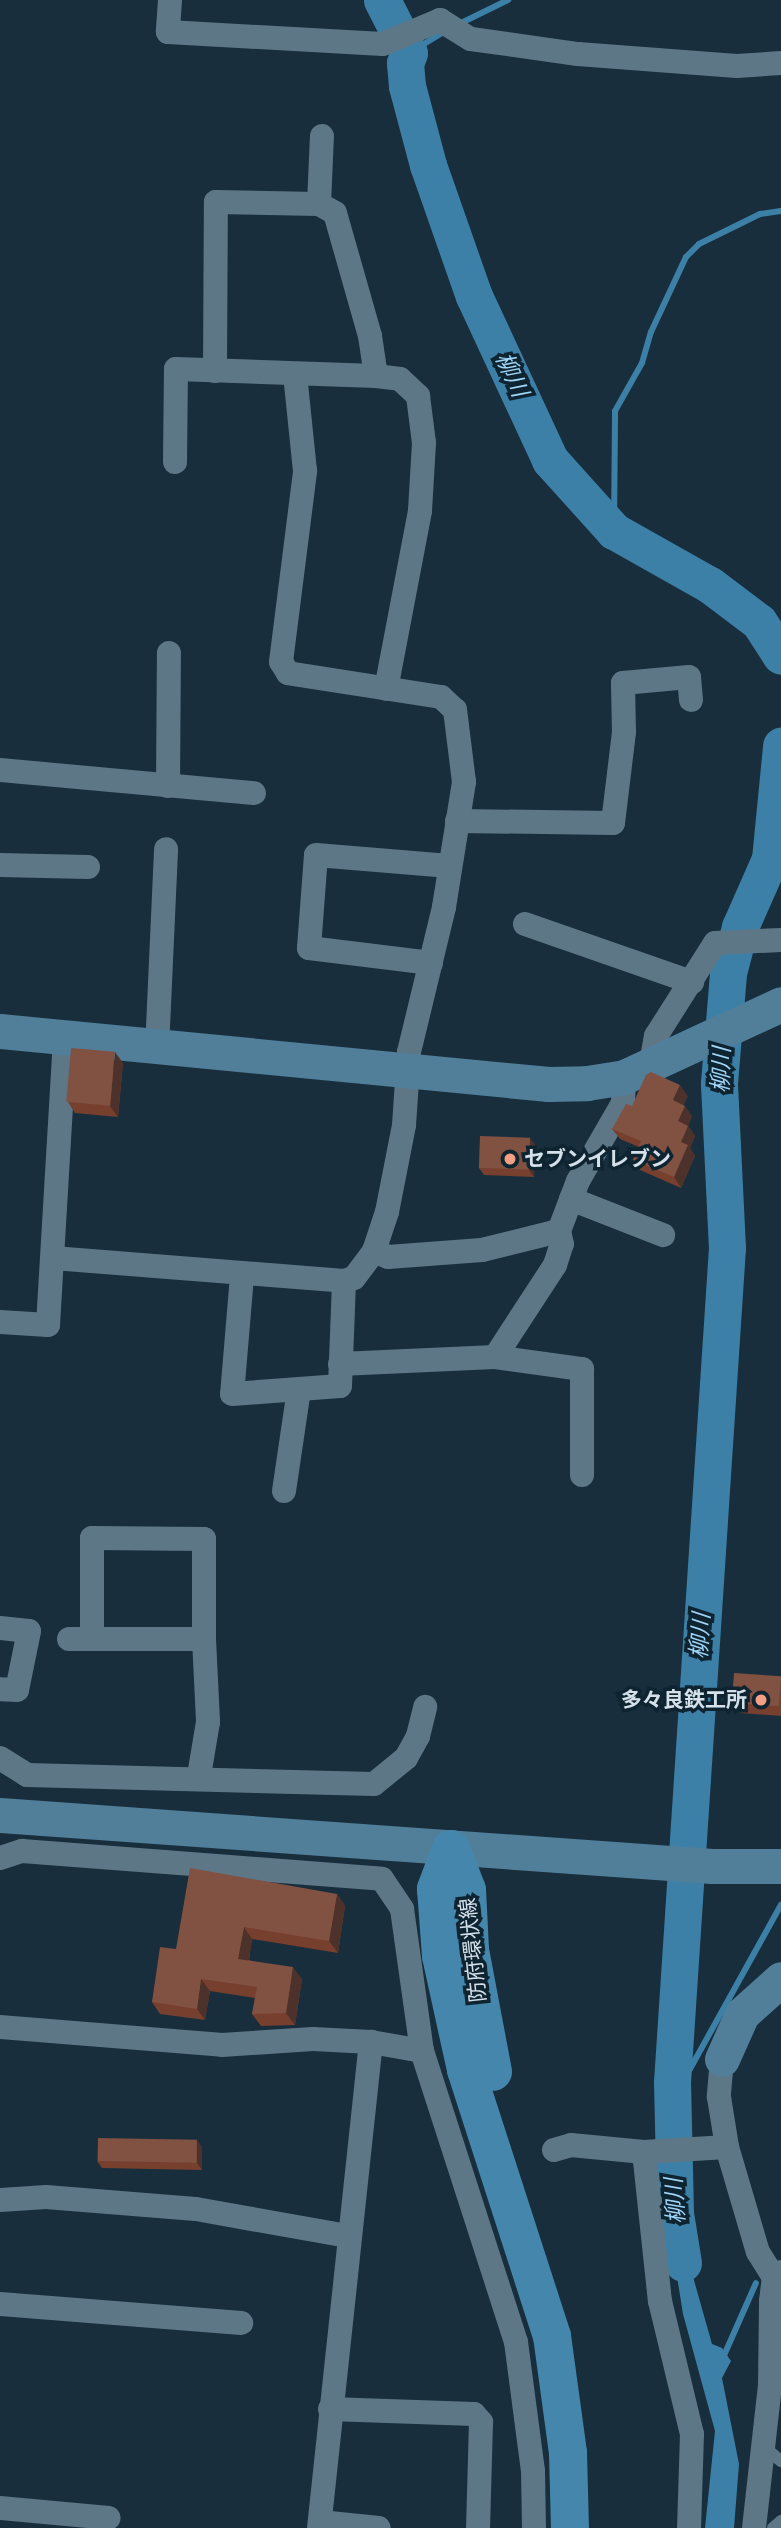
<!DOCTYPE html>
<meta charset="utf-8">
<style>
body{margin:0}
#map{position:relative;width:781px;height:2528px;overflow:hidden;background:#182e3c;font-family:Signika,"Noto Sans JP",sans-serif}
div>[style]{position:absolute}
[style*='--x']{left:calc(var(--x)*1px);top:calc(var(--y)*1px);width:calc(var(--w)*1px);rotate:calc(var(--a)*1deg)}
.water>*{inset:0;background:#3c80a7}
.stream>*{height:6px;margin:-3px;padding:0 3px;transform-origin:3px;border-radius:3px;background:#3c80a7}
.river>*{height:37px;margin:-18.5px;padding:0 18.5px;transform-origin:18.5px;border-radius:18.5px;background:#3c80a7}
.lane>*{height:12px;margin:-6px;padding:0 6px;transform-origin:6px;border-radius:6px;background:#5e7787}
.street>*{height:24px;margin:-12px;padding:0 12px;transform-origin:12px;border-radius:12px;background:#5e7787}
.secondary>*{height:35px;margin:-17.5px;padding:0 17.5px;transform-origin:17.5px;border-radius:17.5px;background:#517f9a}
.primary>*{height:38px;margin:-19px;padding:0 19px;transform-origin:19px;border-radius:19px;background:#4587ac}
.wall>*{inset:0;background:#773f2d}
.shaded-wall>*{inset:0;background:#4d312b}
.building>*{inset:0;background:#815142;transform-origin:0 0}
.dots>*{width:19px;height:19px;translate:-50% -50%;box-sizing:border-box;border:4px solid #0e2431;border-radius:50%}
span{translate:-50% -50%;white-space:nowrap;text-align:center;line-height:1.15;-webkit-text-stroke:7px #0e2431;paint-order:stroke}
.poi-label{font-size:21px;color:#d4e1ea;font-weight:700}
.left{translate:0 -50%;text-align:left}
.right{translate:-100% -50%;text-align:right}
.street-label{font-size:21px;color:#d4e1ea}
.water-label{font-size:23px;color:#9fd4f7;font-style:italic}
</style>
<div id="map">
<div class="water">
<i style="clip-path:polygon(675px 2213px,712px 2344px,722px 2348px,731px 2361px,722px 2378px,739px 2464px,734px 2528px,705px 2528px,715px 2431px,683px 2314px,672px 2245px)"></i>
</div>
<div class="stream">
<i style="--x:459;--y:24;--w:55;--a:-26.1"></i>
<i style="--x:409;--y:53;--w:44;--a:-31.2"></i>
<i style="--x:614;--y:531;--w:120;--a:-89.5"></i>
<i style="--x:615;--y:411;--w:55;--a:-60.6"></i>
<i style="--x:642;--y:363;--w:32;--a:-74"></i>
<i style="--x:651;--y:332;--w:83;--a:-65"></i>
<i style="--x:686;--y:257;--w:18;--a:-45"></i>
<i style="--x:699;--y:244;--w:68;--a:-26.2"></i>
<i style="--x:760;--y:214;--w:21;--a:-8"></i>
<i style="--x:672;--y:2082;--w:22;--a:-36"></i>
<i style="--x:690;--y:2069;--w:188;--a:-61"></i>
<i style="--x:722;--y:2360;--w:84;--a:-66.2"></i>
</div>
<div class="river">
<i style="--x:382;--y:0;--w:59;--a:63"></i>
<i style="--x:409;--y:53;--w:11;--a:112"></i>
<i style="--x:405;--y:63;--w:23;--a:85"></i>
<i style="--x:407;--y:86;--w:82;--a:75.1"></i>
<i style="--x:428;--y:165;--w:139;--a:70.7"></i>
<i style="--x:474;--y:296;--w:181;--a:65.1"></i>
<i style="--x:550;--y:460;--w:96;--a:48"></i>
<i style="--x:614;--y:531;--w:110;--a:29.4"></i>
<i style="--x:710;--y:585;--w:61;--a:37.1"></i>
<i style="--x:759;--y:622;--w:40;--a:57.1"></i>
<i style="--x:683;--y:2263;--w:51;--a:-99.1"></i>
<i style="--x:675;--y:2213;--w:131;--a:-91.3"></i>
<i style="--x:672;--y:2082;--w:836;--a:-86.23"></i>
<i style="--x:727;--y:1248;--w:165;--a:-92.8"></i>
<i style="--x:719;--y:1083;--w:110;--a:-85.3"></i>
<i style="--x:728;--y:973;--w:48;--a:-75.4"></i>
<i style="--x:740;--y:927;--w:74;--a:-66.2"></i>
<i style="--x:770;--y:859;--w:114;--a:-84.4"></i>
</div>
<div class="lane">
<i style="--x:765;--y:2448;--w:21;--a:39"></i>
<i style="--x:773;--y:2528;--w:11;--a:-41"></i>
</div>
<div class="street">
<i style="--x:170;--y:0;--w:32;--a:94"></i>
<i style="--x:168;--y:32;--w:215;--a:3.2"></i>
<i style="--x:383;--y:44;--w:62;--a:-22.8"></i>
<i style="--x:440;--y:20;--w:36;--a:32"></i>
<i style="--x:471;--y:39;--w:108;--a:8"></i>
<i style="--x:578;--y:54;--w:159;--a:4.3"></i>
<i style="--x:737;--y:66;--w:44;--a:-3.9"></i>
<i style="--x:319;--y:204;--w:68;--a:-87.5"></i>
<i style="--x:215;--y:371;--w:169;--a:-89.7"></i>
<i style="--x:216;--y:202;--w:103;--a:1.1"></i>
<i style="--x:319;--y:204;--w:18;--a:29"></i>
<i style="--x:335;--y:213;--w:128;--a:74.1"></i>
<i style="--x:370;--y:336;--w:40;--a:81.5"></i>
<i style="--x:175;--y:462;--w:93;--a:-89.4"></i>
<i style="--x:176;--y:369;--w:200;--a:2"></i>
<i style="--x:376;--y:376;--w:24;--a:7"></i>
<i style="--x:400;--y:379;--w:25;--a:43"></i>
<i style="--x:418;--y:396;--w:47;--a:82.7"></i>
<i style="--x:424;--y:443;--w:68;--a:93.4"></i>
<i style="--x:420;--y:511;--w:181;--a:100.8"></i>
<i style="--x:0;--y:770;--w:255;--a:5.2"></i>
<i style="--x:168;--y:786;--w:133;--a:-89.6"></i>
<i style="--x:457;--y:821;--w:156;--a:0.7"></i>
<i style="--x:613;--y:823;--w:92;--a:-83.1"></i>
<i style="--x:624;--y:732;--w:49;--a:-91.2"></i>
<i style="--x:623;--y:683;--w:66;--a:-5.2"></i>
<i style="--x:689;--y:677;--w:23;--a:85"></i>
<i style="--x:0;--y:865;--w:88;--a:1.3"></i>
<i style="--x:525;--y:924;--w:177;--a:19.2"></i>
<i style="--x:431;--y:963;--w:123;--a:-173"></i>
<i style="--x:309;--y:948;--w:93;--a:-85.7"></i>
<i style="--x:316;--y:855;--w:134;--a:4.7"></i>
<i style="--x:157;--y:1049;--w:200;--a:-87.4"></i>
<i style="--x:651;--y:1064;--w:28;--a:-80"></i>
<i style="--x:656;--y:1036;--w:110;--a:-57.6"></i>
<i style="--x:715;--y:943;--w:66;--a:-2.6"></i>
<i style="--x:571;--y:1199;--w:99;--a:21.4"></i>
<i style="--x:374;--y:1251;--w:15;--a:23"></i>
<i style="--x:388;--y:1257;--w:94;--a:-4.3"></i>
<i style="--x:482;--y:1250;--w:79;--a:-13.9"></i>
<i style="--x:559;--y:1231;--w:53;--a:-69.2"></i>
<i style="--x:578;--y:1181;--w:90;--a:-60"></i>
<i style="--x:623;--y:1103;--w:26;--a:-88"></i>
<i style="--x:53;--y:1258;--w:292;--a:4.5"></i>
<i style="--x:242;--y:1276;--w:118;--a:94.8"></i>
<i style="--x:232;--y:1394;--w:108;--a:-4.2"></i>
<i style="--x:340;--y:1386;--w:105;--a:-87.8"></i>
<i style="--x:344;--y:1281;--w:10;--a:-17"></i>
<i style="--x:354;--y:1278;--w:34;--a:-53"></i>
<i style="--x:374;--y:1251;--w:41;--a:-71.6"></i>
<i style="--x:387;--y:1212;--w:89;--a:-78.9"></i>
<i style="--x:404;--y:1125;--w:73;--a:-86.1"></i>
<i style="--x:409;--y:1052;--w:149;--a:-76.4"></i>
<i style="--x:444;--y:907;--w:127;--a:-80.9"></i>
<i style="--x:464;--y:782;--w:73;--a:-97.1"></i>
<i style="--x:455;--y:710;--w:19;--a:-137"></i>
<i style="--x:441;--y:697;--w:155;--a:-171.1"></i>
<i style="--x:288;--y:673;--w:13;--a:-122"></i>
<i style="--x:281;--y:662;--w:193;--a:-82.8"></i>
<i style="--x:305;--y:471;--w:97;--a:-95.9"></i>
<i style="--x:0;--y:1322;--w:48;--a:3.6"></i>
<i style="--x:48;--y:1325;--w:288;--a:-86.6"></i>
<i style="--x:495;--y:1357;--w:88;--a:7.9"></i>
<i style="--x:582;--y:1369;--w:106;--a:90"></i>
<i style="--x:340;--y:1364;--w:155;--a:-2.6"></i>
<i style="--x:495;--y:1357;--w:110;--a:-56.9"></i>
<i style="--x:555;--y:1265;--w:22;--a:-72"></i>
<i style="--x:562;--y:1244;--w:13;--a:-103"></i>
<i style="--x:284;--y:1491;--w:103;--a:-81.6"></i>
<i style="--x:0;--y:1628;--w:29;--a:6"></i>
<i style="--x:29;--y:1631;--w:60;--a:101.5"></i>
<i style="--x:17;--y:1690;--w:17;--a:-177"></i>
<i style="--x:69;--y:1639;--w:135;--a:0"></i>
<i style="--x:204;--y:1639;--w:83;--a:87.2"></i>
<i style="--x:208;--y:1722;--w:55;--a:99.5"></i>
<i style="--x:92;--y:1639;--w:101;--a:-90"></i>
<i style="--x:92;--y:1538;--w:112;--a:0.5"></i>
<i style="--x:204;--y:1539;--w:100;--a:90"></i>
<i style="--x:0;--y:1758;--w:32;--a:32"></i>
<i style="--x:27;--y:1775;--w:347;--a:1.5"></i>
<i style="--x:374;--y:1784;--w:41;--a:-39.1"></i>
<i style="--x:406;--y:1758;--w:25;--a:-61"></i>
<i style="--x:418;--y:1736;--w:30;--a:-76"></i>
<i style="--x:0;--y:1858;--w:23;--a:-18"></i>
<i style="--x:22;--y:1851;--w:361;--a:4.4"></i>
<i style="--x:382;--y:1879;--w:36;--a:56"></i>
<i style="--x:402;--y:1909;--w:143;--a:82"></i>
<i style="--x:422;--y:2051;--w:306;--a:72.1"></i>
<i style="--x:516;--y:2342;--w:130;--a:82.5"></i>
<i style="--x:533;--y:2471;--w:57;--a:89"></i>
<i style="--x:0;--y:2027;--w:223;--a:4.6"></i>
<i style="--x:222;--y:2045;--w:91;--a:-3.8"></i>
<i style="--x:313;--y:2039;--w:58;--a:3"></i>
<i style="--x:371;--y:2042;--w:52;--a:10"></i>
<i style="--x:722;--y:2059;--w:38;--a:95"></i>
<i style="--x:719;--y:2097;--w:51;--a:80.9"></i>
<i style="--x:727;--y:2147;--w:109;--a:73.6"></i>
<i style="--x:758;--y:2252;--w:31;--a:58"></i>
<i style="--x:554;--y:2150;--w:18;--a:-16"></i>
<i style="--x:571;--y:2145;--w:73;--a:5.5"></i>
<i style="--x:644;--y:2152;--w:83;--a:-3.4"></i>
<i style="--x:644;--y:2152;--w:150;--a:83.9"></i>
<i style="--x:660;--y:2301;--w:137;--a:76.5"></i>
<i style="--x:692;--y:2434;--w:94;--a:91.8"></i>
<i style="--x:0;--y:2200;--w:46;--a:-3.7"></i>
<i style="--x:46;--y:2197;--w:150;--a:4.6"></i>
<i style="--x:196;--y:2209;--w:154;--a:10.1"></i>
<i style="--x:0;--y:2304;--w:242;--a:4.5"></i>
<i style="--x:330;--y:2409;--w:144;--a:2"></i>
<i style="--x:474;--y:2414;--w:11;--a:49"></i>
<i style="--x:481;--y:2422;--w:106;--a:91.6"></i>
<i style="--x:0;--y:2508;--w:109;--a:5.2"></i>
<i style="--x:320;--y:2522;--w:59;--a:5.8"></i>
<i style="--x:319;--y:2528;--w:489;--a:-83.9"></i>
<i style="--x:754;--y:2528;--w:143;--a:-83.6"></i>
<i style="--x:770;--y:2386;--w:85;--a:-89.3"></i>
<i style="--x:771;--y:2301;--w:23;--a:-83"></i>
<i style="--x:774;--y:2278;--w:9;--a:-41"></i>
</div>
<div class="secondary">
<i style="--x:0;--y:1031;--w:551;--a:5.52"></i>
<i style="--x:548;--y:1084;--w:39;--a:-1"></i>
<i style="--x:587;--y:1083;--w:37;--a:-9"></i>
<i style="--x:624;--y:1077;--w:173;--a:-24.9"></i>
<i style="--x:0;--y:1815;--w:714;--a:4.1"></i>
<i style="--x:712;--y:1866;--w:69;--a:0"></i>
<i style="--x:722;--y:2059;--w:49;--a:-66"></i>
<i style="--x:742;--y:2014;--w:52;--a:-41.9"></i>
</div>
<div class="primary">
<i style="--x:451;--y:1849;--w:43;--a:110.6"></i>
<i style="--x:436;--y:1889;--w:67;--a:85.7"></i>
<i style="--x:441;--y:1956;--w:117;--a:77.6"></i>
<i style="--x:466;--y:2070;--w:280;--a:72.1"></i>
<i style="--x:552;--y:2336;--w:118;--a:82.2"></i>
<i style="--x:568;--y:2453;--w:75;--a:88.5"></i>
<i style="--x:451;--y:1849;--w:44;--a:68.7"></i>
<i style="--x:467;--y:1890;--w:60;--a:87.1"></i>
<i style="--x:470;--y:1950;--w:124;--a:79.3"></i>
</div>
<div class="wall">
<i style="clip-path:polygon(123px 1063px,118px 1117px,75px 1113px,68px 1102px)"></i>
<i style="clip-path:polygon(688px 1096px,683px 1105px,692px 1116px,688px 1126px,695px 1136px,690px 1148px,695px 1156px,681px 1188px,640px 1170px,633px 1160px,639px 1147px,620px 1139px,612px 1129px,632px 1106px)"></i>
<i style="clip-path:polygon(530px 1138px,535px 1145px,534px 1177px,484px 1175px,479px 1168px)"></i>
<i style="clip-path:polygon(781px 1676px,781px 1716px,740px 1713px,732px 1703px)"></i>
<i style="clip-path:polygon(337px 1894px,345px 1906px,338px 1953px,252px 1939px,249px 1960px,302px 1979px,295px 2025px,261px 2026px,252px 2014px,255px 1998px,210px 1991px,205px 2020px,160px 2014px,152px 2002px,176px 1949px)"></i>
<i style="clip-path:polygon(202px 2147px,202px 2170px,102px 2168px,97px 2161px)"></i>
</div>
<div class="shaded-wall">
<i style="clip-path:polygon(115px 1052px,123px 1063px,118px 1117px,110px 1106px)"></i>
<i style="clip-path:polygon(680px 1085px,688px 1096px,681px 1111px,673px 1100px)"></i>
<i style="clip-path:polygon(685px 1106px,692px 1116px,688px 1126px,695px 1136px,690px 1148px,695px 1156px,681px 1188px,674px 1177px,681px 1142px,678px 1121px)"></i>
<i style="clip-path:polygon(530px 1138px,535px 1145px,534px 1177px,529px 1170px)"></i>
<i style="clip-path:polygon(337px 1894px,345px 1906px,338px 1953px,329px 1941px)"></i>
<i style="clip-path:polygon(244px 1927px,252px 1939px,247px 1971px,238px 1959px)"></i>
<i style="clip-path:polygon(293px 1967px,302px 1979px,295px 2025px,286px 2013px)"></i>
<i style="clip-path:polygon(201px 1979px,210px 1991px,205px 2020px,197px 2009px)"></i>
<i style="clip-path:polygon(197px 2140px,202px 2147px,202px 2170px,197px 2163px)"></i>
</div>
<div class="building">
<i style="left:71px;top:1048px;width:44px;height:54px;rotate:5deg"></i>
<i style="clip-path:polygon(651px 1072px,680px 1085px,673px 1100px,685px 1106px,678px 1121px,688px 1126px,681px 1142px,688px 1145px,674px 1177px,633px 1160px,641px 1141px,612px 1129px,626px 1104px,632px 1106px,646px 1075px)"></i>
<i style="left:480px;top:1136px;width:50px;height:32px;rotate:2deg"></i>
<i style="left:734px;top:1673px;width:47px;height:30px;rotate:4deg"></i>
<i style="clip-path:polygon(190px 1868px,337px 1894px,329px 1941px,244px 1927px,238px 1959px,293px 1967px,286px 2013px,252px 2014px,257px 1987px,201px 1979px,197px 2009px,152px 2002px,160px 1947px,176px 1949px)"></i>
<i style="left:98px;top:2138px;width:99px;height:23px;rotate:1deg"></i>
</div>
<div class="dots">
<i style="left:510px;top:1159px;background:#f39f83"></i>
<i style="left:761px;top:1700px;background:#f39f83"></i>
</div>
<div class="poi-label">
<span class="left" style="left:524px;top:1159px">セブンイレブン</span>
<span class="right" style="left:747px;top:1700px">多々良鉄工所</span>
</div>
<div class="street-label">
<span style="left:473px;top:1950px;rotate:-96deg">防府環状線</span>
</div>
<div class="water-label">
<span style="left:511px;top:375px;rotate:65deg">柳川</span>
<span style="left:722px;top:1070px;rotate:-88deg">柳川</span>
<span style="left:701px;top:1636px;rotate:-86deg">柳川</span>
<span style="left:676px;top:2201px;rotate:-94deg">柳川</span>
</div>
</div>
